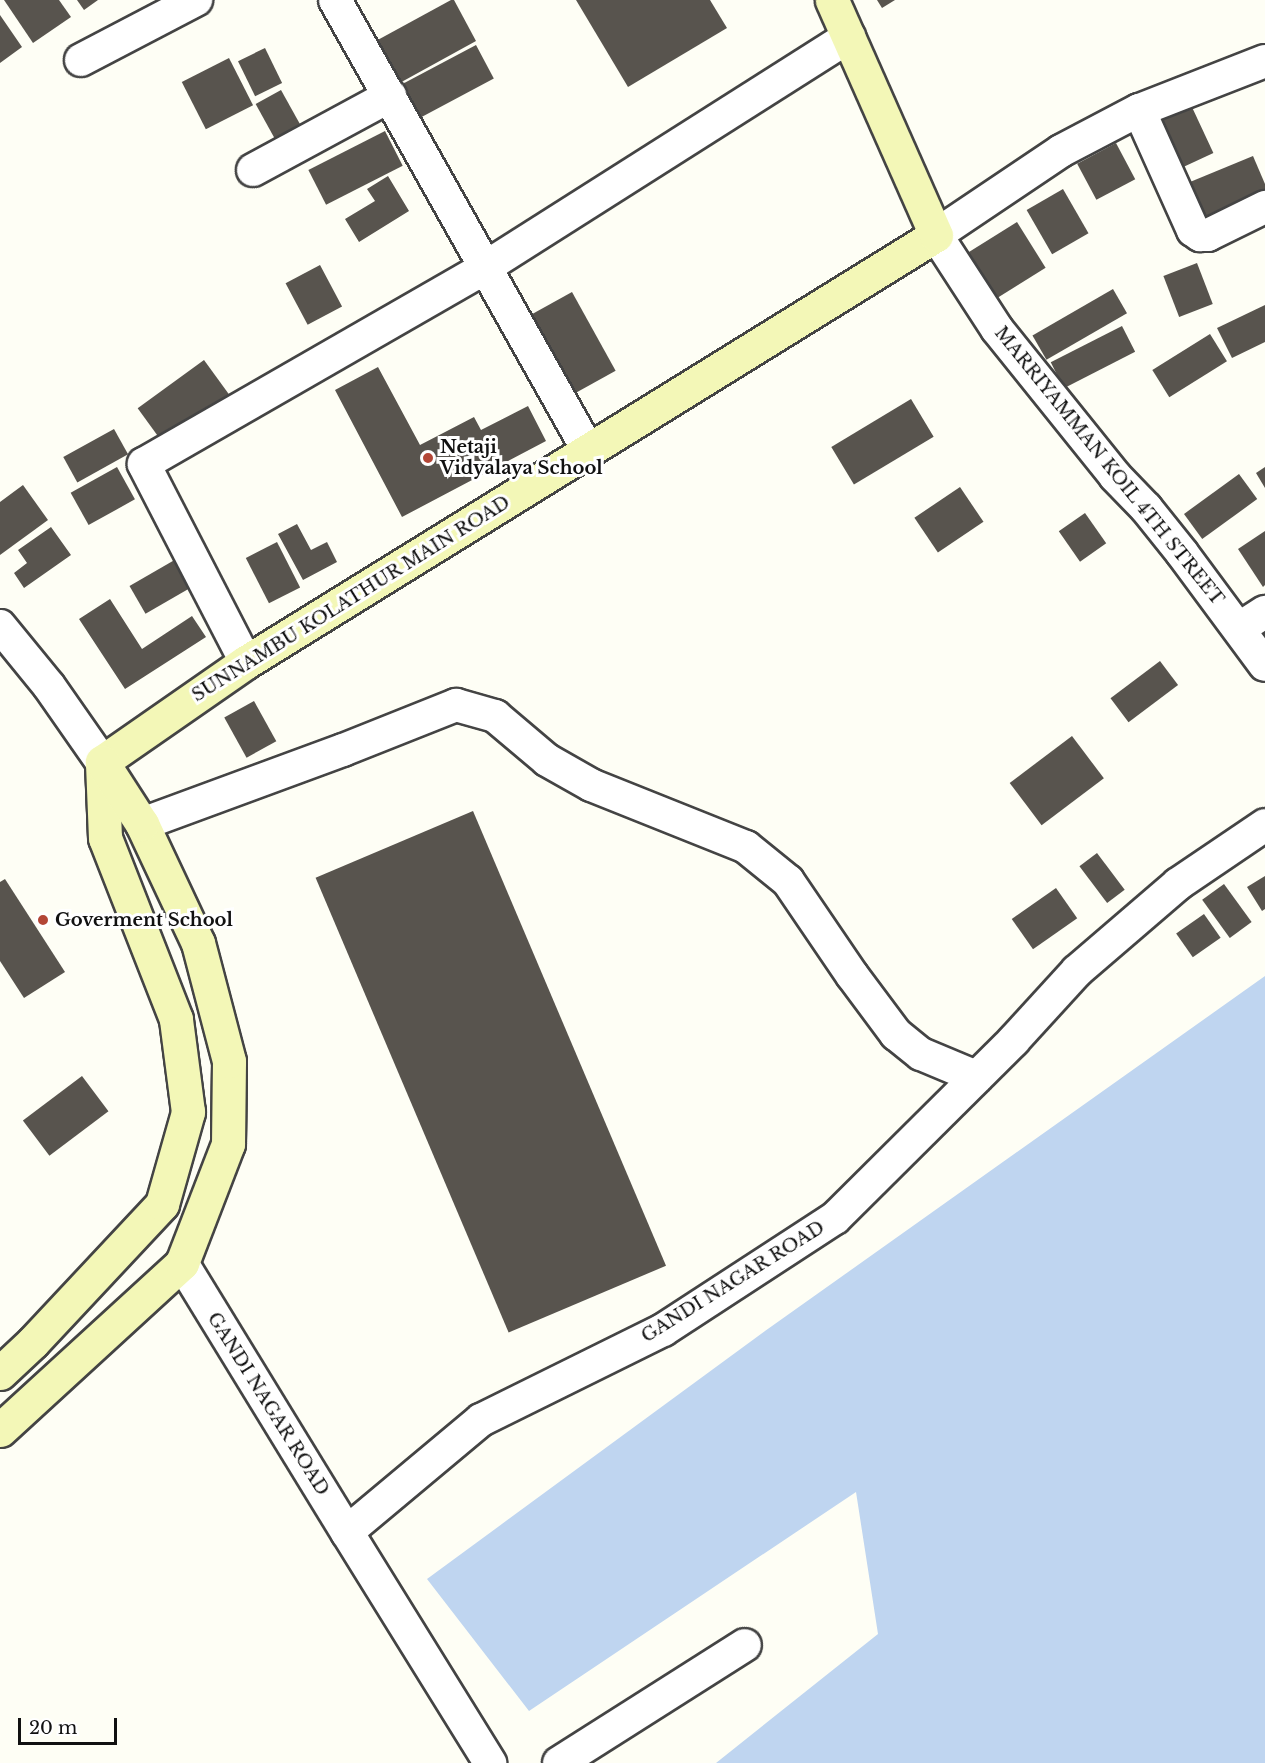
<!DOCTYPE html>
<style>
body{margin:0}
#map{position:relative;width:1265px;height:1763px;overflow:hidden;background:#fefef5;font-family:"Libre Baskerville",serif}
div>[style]{position:absolute}
[style*='--x']{left:calc(var(--x)*1px);top:calc(var(--y)*1px);width:calc(var(--w)*1px);rotate:calc(var(--a)*1deg)}
.water>*{inset:0;background:#bfd5f0}
.building>*{inset:0;background:#58544e;transform-origin:0 0}
.roads{filter:drop-shadow(2px 0 #444) drop-shadow(-2px 0 #444) drop-shadow(0 2px #444) drop-shadow(0 -2px #444)}
.street>*{height:32px;margin:-16px;padding:0 16px;transform-origin:16px;border-radius:16px;background:#fff}
.secondary>*{height:33px;margin:-16.5px;padding:0 16.5px;transform-origin:16.5px;border-radius:16.5px;background:#f3f7b7}
.dots>*{width:16px;height:16px;translate:-50% -50%;box-sizing:border-box;border:3px solid #fff;border-radius:50%}
span{translate:-50% -50%;white-space:nowrap;text-align:center;line-height:1.15;-webkit-text-stroke:6px #fff;paint-order:stroke}
.poi-label{font-size:18px;color:#111;font-weight:700}
.left{translate:0 -50%;text-align:left}
.street-label{font-size:18px;color:#111}
.scale{position:absolute;left:18px;top:1718px;width:99px;height:27px;box-sizing:border-box;border:3px solid #111;border-top:0;padding-left:8px;font-size:18px;line-height:21px;white-space:nowrap;color:#111;-webkit-text-stroke:4px #fff;paint-order:stroke}
</style>
<div id="map">
<div class="water">
<i style="clip-path:polygon(1265px 976px,1265px 1763px,716px 1763px,878px 1634px,856px 1492px,529px 1711px,427px 1579px,765px 1331px)"></i>
</div>
<div class="building">
<i style="clip-path:polygon(4px 0,59px 0,71px 17px,33px 43px)"></i>
<i style="clip-path:polygon(77px 0,98px 0,84px 10px)"></i>
<i style="clip-path:polygon(451px 0,454px 0,476px 41px,396px 85px,374px 42px)"></i>
<i style="clip-path:polygon(576px 0,710px 0,727px 28px,628px 87px)"></i>
<i style="clip-path:polygon(877px 0,895px 0,882px 8px)"></i>
<i style="clip-path:polygon(0 15px,22px 47px,0 63px)"></i>
<i style="left:476px;top:45px;width:38px;height:86px;rotate:62deg"></i>
<i style="left:265px;top:48px;width:39px;height:30px;rotate:64deg"></i>
<i style="left:229px;top:58px;width:53px;height:53px;rotate:63deg"></i>
<i style="left:281px;top:90px;width:39px;height:29px;rotate:61deg"></i>
<i style="left:1191px;top:105px;width:53px;height:35px;rotate:65deg"></i>
<i style="left:385px;top:131px;width:39px;height:86px;rotate:63deg"></i>
<i style="left:1116px;top:143px;width:41px;height:44px;rotate:62deg"></i>
<i style="clip-path:polygon(1253px 156px,1265px 184px,1265px 196px,1210px 224px,1190px 182px)"></i>
<i style="clip-path:polygon(388px 176px,409px 211px,359px 242px,345px 219px,375px 201px,367px 189px)"></i>
<i style="left:1063px;top:189px;width:51px;height:42px;rotate:60deg"></i>
<i style="left:1017px;top:222px;width:54px;height:59px;rotate:58deg"></i>
<i style="left:1197px;top:263px;width:44px;height:36px;rotate:69deg"></i>
<i style="left:320px;top:265px;width:47px;height:39px;rotate:62deg"></i>
<i style="left:1113px;top:289px;width:28px;height:93px;rotate:60deg"></i>
<i style="left:572px;top:292px;width:90px;height:49px;rotate:61deg"></i>
<i style="clip-path:polygon(1265px 305px,1265px 342px,1232px 358px,1217px 328px)"></i>
<i style="left:1122px;top:326px;width:29px;height:80px;rotate:63deg"></i>
<i style="left:1210px;top:334px;width:32px;height:68px;rotate:58deg"></i>
<i style="left:204px;top:360px;width:47px;height:82px;rotate:54deg"></i>
<i style="clip-path:polygon(378px 367px,420px 445px,474px 417px,481px 430px,528px 406px,546px 441px,402px 517px,335px 390px)"></i>
<i style="left:911px;top:399px;width:44px;height:93px;rotate:59deg"></i>
<i style="left:114px;top:429px;width:29px;height:58px;rotate:61deg"></i>
<i style="left:117px;top:467px;width:37px;height:53px;rotate:61deg"></i>
<i style="clip-path:polygon(1265px 467px,1265px 488px,1256px 473px)"></i>
<i style="left:1239px;top:474px;width:31px;height:68px;rotate:54deg"></i>
<i style="clip-path:polygon(23px 485px,48px 520px,0 555px,0 502px)"></i>
<i style="left:960px;top:487px;width:42px;height:55px;rotate:56deg"></i>
<i style="left:1085px;top:513px;width:37px;height:32px;rotate:55deg"></i>
<i style="clip-path:polygon(297px 524px,311px 550px,327px 542px,337px 562px,303px 580px,278px 534px)"></i>
<i style="clip-path:polygon(51px 527px,71px 555px,24px 588px,14px 573px,27px 563px,18px 550px)"></i>
<i style="clip-path:polygon(1265px 531px,1265px 585px,1263px 587px,1238px 549px)"></i>
<i style="left:277px;top:542px;width:51px;height:35px;rotate:63deg"></i>
<i style="left:178px;top:558px;width:32px;height:56px;rotate:60deg"></i>
<i style="clip-path:polygon(110px 599px,142px 649px,192px 616px,206px 637px,125px 689px,79px 619px)"></i>
<i style="left:1160px;top:661px;width:30px;height:62px;rotate:53deg"></i>
<i style="left:254px;top:701px;width:46px;height:34px;rotate:61deg"></i>
<i style="left:1072px;top:736px;width:53px;height:78px;rotate:53deg"></i>
<i style="left:473px;top:811px;width:494px;height:171px;rotate:67deg"></i>
<i style="left:1097px;top:853px;width:46px;height:22px;rotate:53deg"></i>
<i style="clip-path:polygon(1265px 876px,1265px 909px,1262px 911px,1247px 887px)"></i>
<i style="clip-path:polygon(5px 879px,65px 972px,24px 998px,0 961px,0 882px)"></i>
<i style="left:1224px;top:884px;width:47px;height:27px;rotate:54deg"></i>
<i style="left:1056px;top:888px;width:37px;height:54px;rotate:55deg"></i>
<i style="left:1204px;top:914px;width:29px;height:34px;rotate:55deg"></i>
<i style="left:82px;top:1076px;width:44px;height:74px;rotate:53deg"></i>
</div>
<div class="roads">
<div class="street">
<i style="--x:335;--y:0;--w:516;--a:60.65"></i>
<i style="--x:81;--y:60;--w:130;--a:-27.6"></i>
<i style="--x:1265;--y:61;--w:135;--a:158.7"></i>
<i style="--x:1139;--y:110;--w:88;--a:152.3"></i>
<i style="--x:1061;--y:151;--w:151;--a:146.1"></i>
<i style="--x:936;--y:235;--w:112;--a:57"></i>
<i style="--x:997;--y:329;--w:189;--a:51.2"></i>
<i style="--x:1115;--y:476;--w:45;--a:45.9"></i>
<i style="--x:1146;--y:508;--w:58;--a:51.3"></i>
<i style="--x:1182;--y:553;--w:139;--a:53.5"></i>
<i style="--x:1139;--y:110;--w:132;--a:65.8"></i>
<i style="--x:1193;--y:230;--w:9;--a:36"></i>
<i style="--x:1200;--y:235;--w:8;--a:0"></i>
<i style="--x:1208;--y:235;--w:64;--a:-26.2"></i>
<i style="--x:253;--y:170;--w:156;--a:-28.4"></i>
<i style="--x:0;--y:626;--w:77;--a:50.8"></i>
<i style="--x:49;--y:686;--w:93;--a:55.1"></i>
<i style="--x:1240;--y:628;--w:30;--a:-33"></i>
<i style="--x:246;--y:662;--w:223;--a:-117.3"></i>
<i style="--x:144;--y:464;--w:395;--a:-29.9"></i>
<i style="--x:486;--y:267;--w:430;--a:-32.4"></i>
<i style="--x:142;--y:824;--w:214;--a:-20.2"></i>
<i style="--x:343;--y:750;--w:122;--a:-21.7"></i>
<i style="--x:456;--y:705;--w:41;--a:15.8"></i>
<i style="--x:495;--y:716;--w:68;--a:40.2"></i>
<i style="--x:547;--y:760;--w:51;--a:29.6"></i>
<i style="--x:591;--y:785;--w:167;--a:21.8"></i>
<i style="--x:746;--y:847;--w:54;--a:39"></i>
<i style="--x:788;--y:881;--w:114;--a:55.8"></i>
<i style="--x:852;--y:975;--w:74;--a:53.3"></i>
<i style="--x:896;--y:1034;--w:32;--a:39"></i>
<i style="--x:921;--y:1054;--w:60;--a:22.7"></i>
<i style="--x:182;--y:1263;--w:316;--a:58.5"></i>
<i style="--x:347;--y:1532;--w:175;--a:-39.9"></i>
<i style="--x:481;--y:1420;--w:203;--a:-26.3"></i>
<i style="--x:663;--y:1330;--w:205;--a:-33.1"></i>
<i style="--x:835;--y:1218;--w:252;--a:-44.8"></i>
<i style="--x:1014;--y:1040;--w:93;--a:-47.6"></i>
<i style="--x:1077;--y:971;--w:133;--a:-40.7"></i>
<i style="--x:1178;--y:884;--w:105;--a:-34.1"></i>
<i style="--x:347;--y:1532;--w:272;--a:58.2"></i>
<i style="--x:559;--y:1763;--w:220;--a:-32.4"></i>
</div>
<div class="secondary">
<i style="--x:102;--y:762;--w:175;--a:-34.8"></i>
<i style="--x:246;--y:662;--w:811;--a:-31.75"></i>
<i style="--x:936;--y:235;--w:257;--a:-113.9"></i>
<i style="--x:0;--y:1373;--w:45;--a:-43.2"></i>
<i style="--x:33;--y:1342;--w:189;--a:-46.9"></i>
<i style="--x:162;--y:1204;--w:96;--a:-74.2"></i>
<i style="--x:188;--y:1112;--w:94;--a:-97.4"></i>
<i style="--x:176;--y:1019;--w:194;--a:-111.4"></i>
<i style="--x:105;--y:838;--w:74;--a:-92.3"></i>
<i style="--x:0;--y:1430;--w:247;--a:-42.5"></i>
<i style="--x:182;--y:1263;--w:128;--a:-68.9"></i>
<i style="--x:228;--y:1144;--w:83;--a:-89.3"></i>
<i style="--x:229;--y:1061;--w:122;--a:-104.7"></i>
<i style="--x:198;--y:943;--w:132;--a:-115.2"></i>
<i style="--x:142;--y:824;--w:74;--a:-122.8"></i>
</div>
</div>
<div class="dots">
<i style="left:428px;top:458px;background:#b34636"></i>
<i style="left:43px;top:920px;background:#b34636"></i>
</div>
<div class="poi-label">
<span class="left" style="left:440px;top:458px">Netaji<br>Vidyalaya School</span>
<span class="left" style="left:55px;top:920px">Goverment School</span>
</div>
<div class="street-label">
<span style="left:1109px;top:466px;rotate:51deg">MARRIYAMMAN KOIL 4TH STREET</span>
<span style="left:351px;top:599px;rotate:-32deg">SUNNAMBU KOLATHUR MAIN ROAD</span>
<span style="left:733px;top:1282px;rotate:-32deg">GANDI NAGAR ROAD</span>
<span style="left:268px;top:1404px;rotate:58deg">GANDI NAGAR ROAD</span>
</div>
<div class="scale">20 m</div>
</div>
